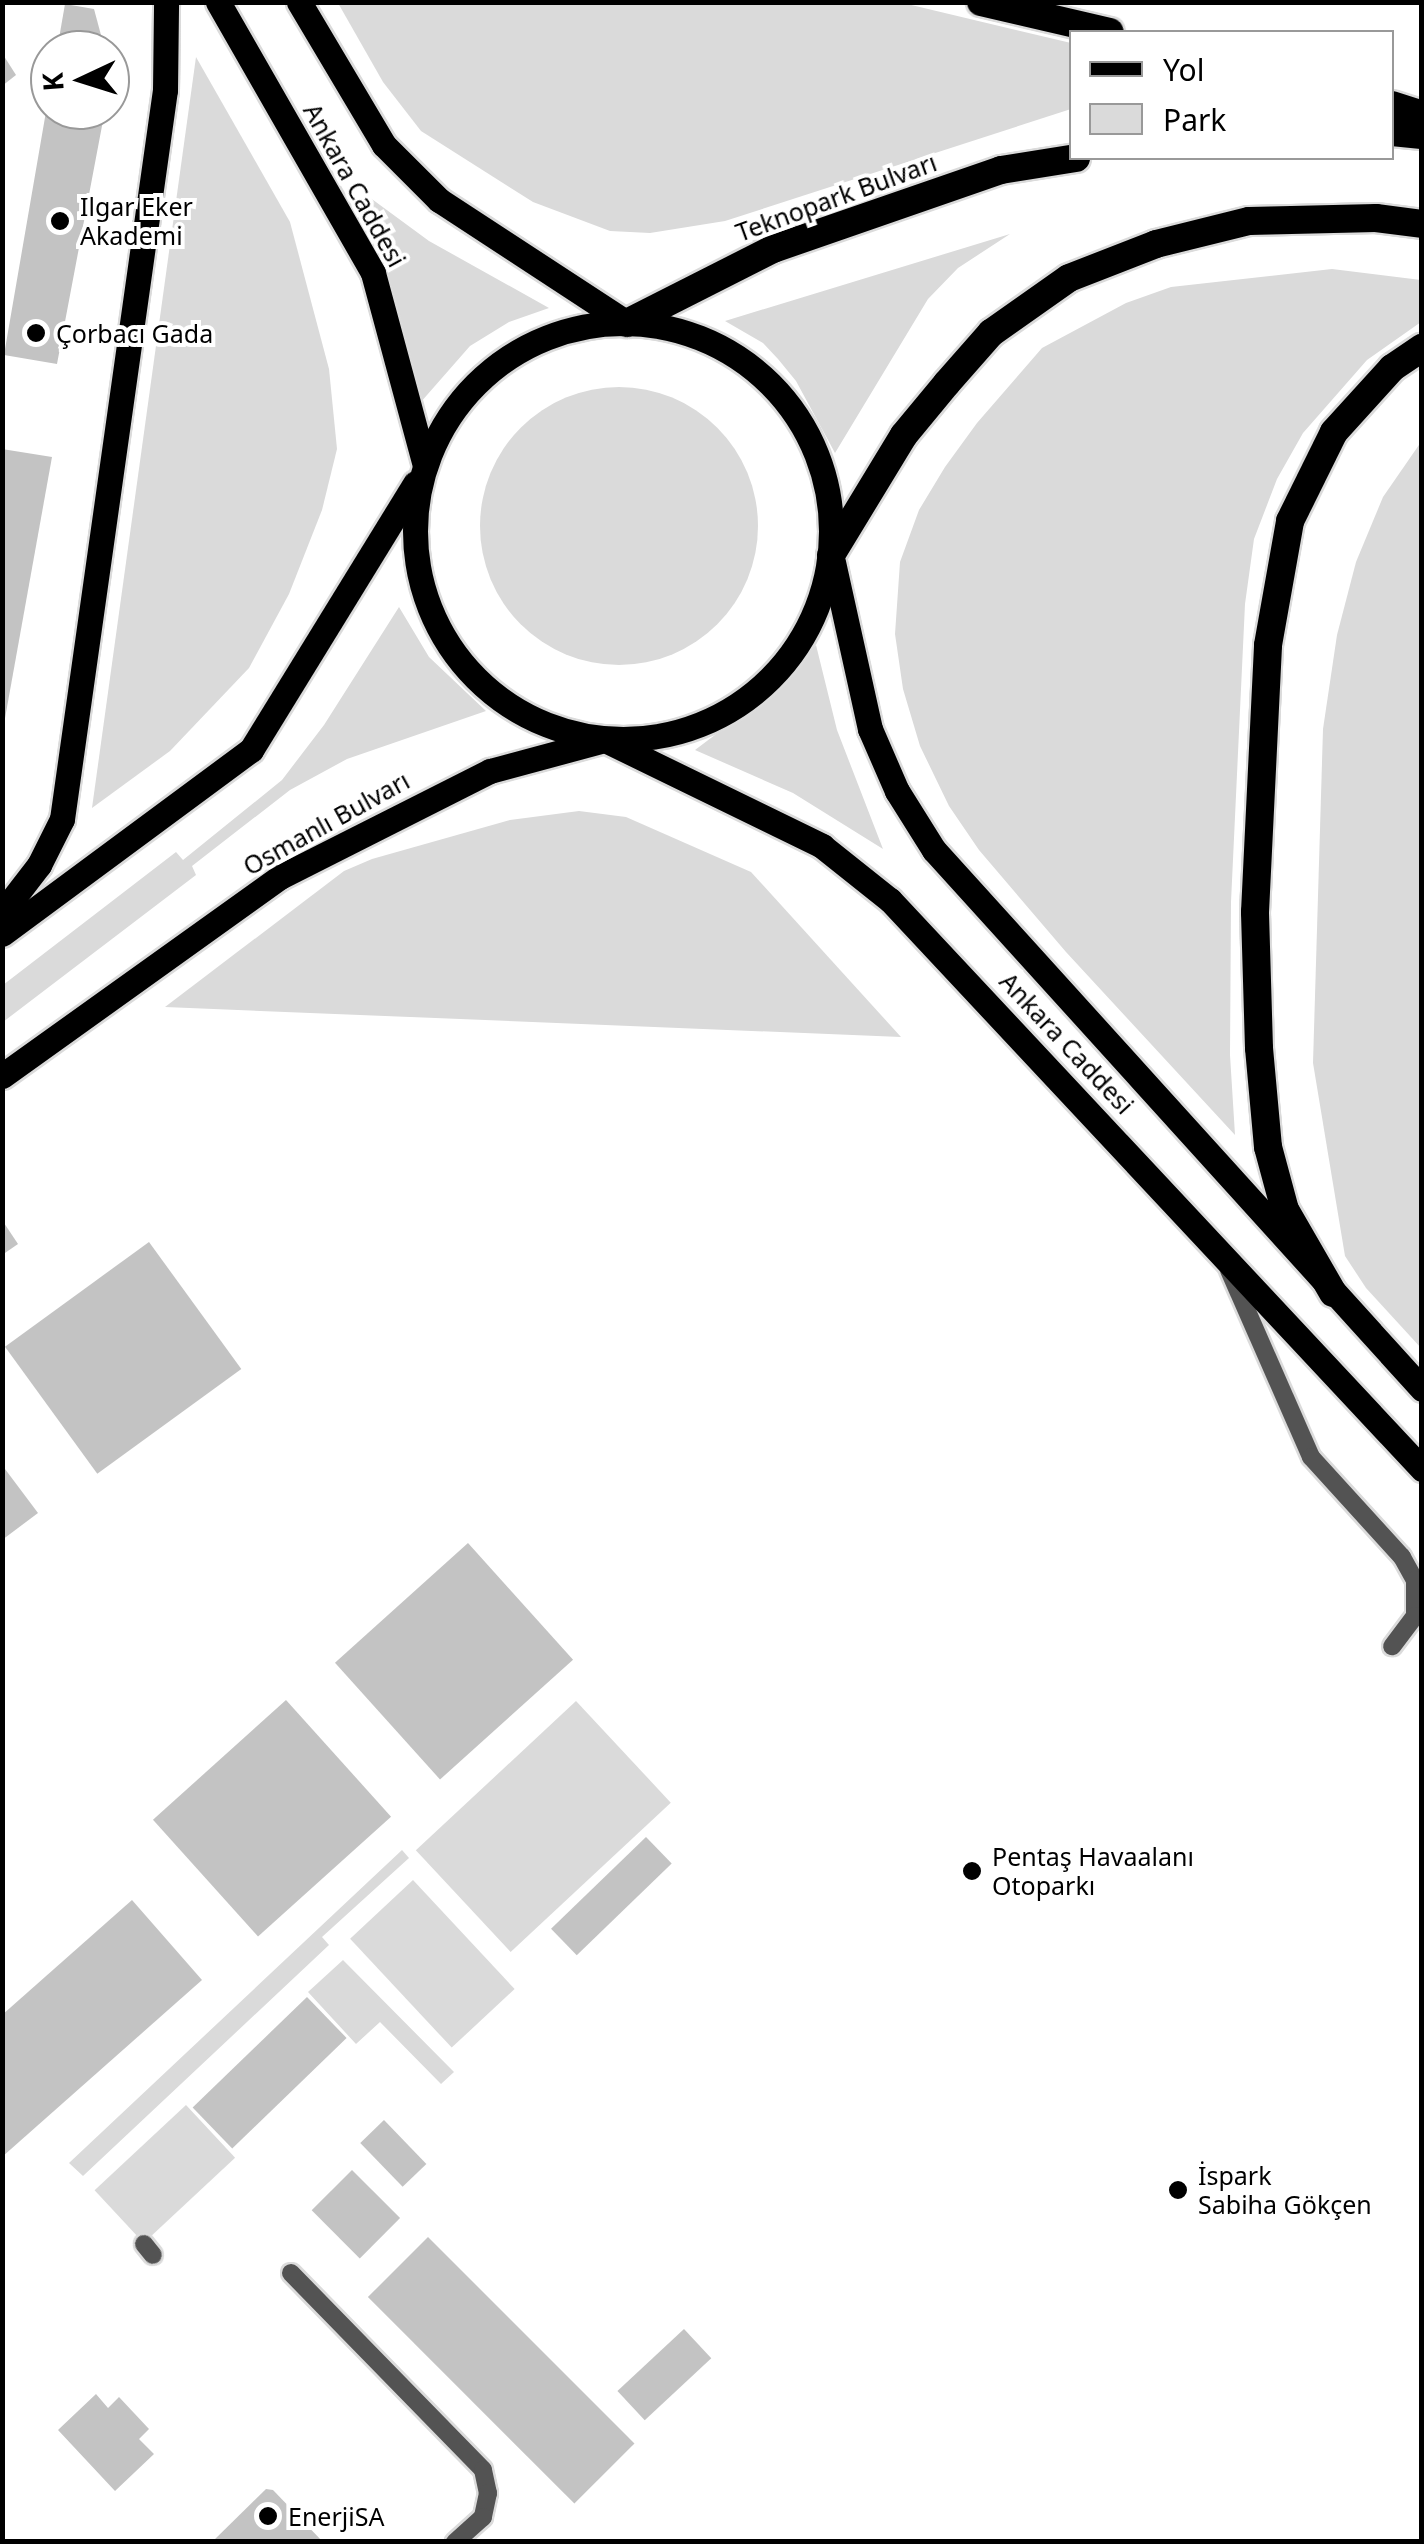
<!DOCTYPE html>
<meta charset="utf-8">
<style>
body{margin:0}
#map{position:relative;width:1424px;height:2544px;overflow:hidden;background:#fff;font-family:"Noto Sans",sans-serif}
div>[style]{position:absolute}
[style*='--x']{left:calc(var(--x)*1px);top:calc(var(--y)*1px);width:calc(var(--w)*1px);rotate:calc(var(--a)*1deg)}
.green>*{inset:0;background:#dadada;transform-origin:0 0}
.round{border-radius:50%}
.building>*{inset:0;background:#c3c3c3;transform-origin:0 0}
.roads{filter:drop-shadow(2px 0 #dbdbdb) drop-shadow(-2px 0 #dbdbdb) drop-shadow(0 2px #dbdbdb) drop-shadow(0 -2px #dbdbdb)}
.service>*{height:18px;margin:-9px;padding:0 9px;transform-origin:9px;border-radius:9px;background:#535353}
.primary>*{height:25px;margin:-12.5px;padding:0 12.5px;transform-origin:12.5px;border-radius:12.5px;background:#000}
.primary>.ring{margin:-12.5px;padding:0;box-sizing:content-box;background:none;border:25px solid #000;border-radius:50%}
.trunk>*{height:28px;margin:-14px;padding:0 14px;transform-origin:14px;border-radius:14px;background:#000}
.dots>*{width:28px;height:28px;translate:-50% -50%;box-sizing:border-box;border:5px solid #fff;border-radius:50%}
span{translate:-50% -50%;white-space:nowrap;text-align:center;line-height:1.15;-webkit-text-stroke:8px #fff;paint-order:stroke}
.street-label{font-size:25px;color:#000}
.poi-label{font-size:25px;color:#000}
.left{translate:0 -50%;text-align:left}
.frame{position:absolute;inset:0;border:5px solid #000;pointer-events:none}
.legend{position:absolute;left:1069px;top:30px;width:325px;height:130px;box-sizing:border-box;background:#fff;border:2px solid #999;margin:0;padding:12px 18px;list-style:none;font-size:30px;color:#000}
.legend li{display:flex;align-items:center;gap:20px;height:50px}
.legend b{width:50px;border:2px solid #999}
.north{position:absolute;left:30px;top:30px;width:100px;height:100px;box-sizing:border-box;background:#fff;border:2px solid #999;border-radius:50%;rotate:266deg;font-size:28px;font-weight:700;line-height:40px;text-align:center;color:#000}
.north::after{content:'';display:block;margin:auto;width:35px;height:45px;background:#000;clip-path:polygon(50% 0,100% 100%,50% 72%,0 100%)}
</style>
<div id="map">
<div class="green">
<i style="clip-path:polygon(338px 3px,903px 3px,1071px 43px,1071px 109px,725px 221px,650px 233px,610px 231px,533px 202px,421px 131px,383px 82px)"></i>
<i style="clip-path:polygon(196px 57px,290px 222px,329px 369px,337px 449px,322px 510px,289px 594px,249px 668px,170px 751px,92px 808px)"></i>
<i style="clip-path:polygon(365px 194px,429px 241px,549px 308px,509px 322px,470px 346px,420px 403px)"></i>
<i style="clip-path:polygon(1010px 234px,958px 268px,928px 299px,835px 453px,796px 381px,778px 359px,763px 343px,725px 321px)"></i>
<i style="clip-path:polygon(1332px 269px,1421px 280px,1421px 322px,1367px 360px,1303px 433px,1277px 479px,1254px 539px,1245px 604px,1231px 902px,1230px 1055px,1235px 1135px,1066px 952px,979px 850px,949px 806px,920px 746px,903px 689px,895px 634px,900px 562px,919px 510px,945px 467px,977px 423px,1042px 348px,1126px 303px,1171px 287px)"></i>
<i class="round" style="left:480px;top:387px;width:278px;height:278px"></i>
<i style="clip-path:polygon(1421px 442px,1421px 1348px,1366px 1288px,1345px 1256px,1313px 1063px,1323px 729px,1337px 635px,1356px 562px,1383px 497px)"></i>
<i style="clip-path:polygon(399px 607px,429px 657px,486px 711px,347px 759px,290px 790px,192px 866px,196px 875px,3px 1022px,3px 985px,176px 852px,183px 860px,282px 780px,324px 725px)"></i>
<i style="clip-path:polygon(816px 645px,837px 730px,883px 849px,793px 793px,695px 750px,764px 698px)"></i>
<i style="clip-path:polygon(579px 811px,626px 817px,751px 872px,901px 1037px,165px 1007px,344px 871px,372px 859px,510px 820px)"></i>
<i style="left:576px;top:1701px;width:139px;height:219px;rotate:47deg"></i>
<i style="clip-path:polygon(402px 1850px,409px 1858px,322px 1937px,329px 1945px,83px 2176px,69px 2163px)"></i>
<i style="left:413px;top:1880px;width:149px;height:86px;rotate:47deg"></i>
<i style="clip-path:polygon(343px 1960px,454px 2072px,441px 2084px,380px 2022px,356px 2044px,308px 1992px)"></i>
<i style="left:186px;top:2105px;width:72px;height:125px;rotate:47deg"></i>
</div>
<div class="building">
<i style="clip-path:polygon(65px 4px,94px 9px,105px 50px,57px 50px)"></i>
<i style="clip-path:polygon(2px 53px,16px 75px,2px 86px)"></i>
<i style="clip-path:polygon(48px 100px,50px 110px,105px 110px,57px 364px,4px 355px)"></i>
<i style="clip-path:polygon(2px 449px,52px 457px,2px 735px)"></i>
<i style="clip-path:polygon(2px 1220px,18px 1244px,2px 1255px)"></i>
<i style="left:149px;top:1242px;width:157px;height:178px;rotate:54deg"></i>
<i style="clip-path:polygon(2px 1465px,38px 1513px,2px 1540px)"></i>
<i style="left:468px;top:1543px;width:157px;height:179px;rotate:48deg"></i>
<i style="left:286px;top:1700px;width:157px;height:179px;rotate:48deg"></i>
<i style="left:646px;top:1837px;width:37px;height:132px;rotate:46deg"></i>
<i style="clip-path:polygon(132px 1900px,202px 1980px,2px 2157px,2px 2015px)"></i>
<i style="left:307px;top:1997px;width:57px;height:159px;rotate:46deg"></i>
<i style="left:384px;top:2120px;width:61px;height:33px;rotate:46deg"></i>
<i style="left:352px;top:2170px;width:68px;height:57px;rotate:45deg"></i>
<i style="left:428px;top:2237px;width:292px;height:85px;rotate:45deg"></i>
<i style="left:684px;top:2329px;width:40px;height:91px;rotate:47deg"></i>
<i style="clip-path:polygon(96px 2394px,108px 2408px,119px 2397px,149px 2429px,139px 2439px,154px 2454px,115px 2491px,58px 2430px)"></i>
<i style="clip-path:polygon(266px 2489px,273px 2490px,323px 2542px,212px 2542px)"></i>
</div>
<div class="roads">
<div class="service">
<i style="--x:1229;--y:1270;--w:204;--a:66.3"></i>
<i style="--x:1311;--y:1457;--w:135;--a:47.7"></i>
<i style="--x:1402;--y:1557;--w:26;--a:61"></i>
<i style="--x:1415;--y:1580;--w:36;--a:90"></i>
<i style="--x:1415;--y:1616;--w:38;--a:127"></i>
<i style="--x:144;--y:2244;--w:14;--a:51"></i>
<i style="--x:291;--y:2273;--w:275;--a:45.7"></i>
<i style="--x:483;--y:2470;--w:24;--a:78"></i>
<i style="--x:488;--y:2493;--w:25;--a:102"></i>
<i style="--x:483;--y:2517;--w:38;--a:138"></i>
</div>
<div class="primary">
<i style="--x:218;--y:2;--w:312;--a:60.2"></i>
<i style="--x:373;--y:273;--w:200;--a:74.9"></i>
<i style="--x:299;--y:2;--w:166;--a:59.3"></i>
<i style="--x:384;--y:145;--w:78;--a:45"></i>
<i style="--x:439;--y:200;--w:225;--a:33.2"></i>
<i class="ring" style="left:415px;top:323px;width:391px;height:391px"></i>
<i style="--x:833;--y:562;--w:171;--a:77.5"></i>
<i style="--x:870;--y:729;--w:68;--a:66.5"></i>
<i style="--x:897;--y:791;--w:70;--a:57.9"></i>
<i style="--x:934;--y:850;--w:727;--a:47.84"></i>
<i style="--x:605;--y:740;--w:242;--a:26"></i>
<i style="--x:822;--y:846;--w:87;--a:38.5"></i>
<i style="--x:890;--y:900;--w:779;--a:46.92"></i>
<i style="--x:2;--y:913;--w:61;--a:-52.4"></i>
<i style="--x:39;--y:865;--w:51;--a:-63.4"></i>
<i style="--x:62;--y:819;--w:736;--a:-81.96"></i>
<i style="--x:165;--y:90;--w:88;--a:-89.3"></i>
<i style="--x:2;--y:934;--w:310;--a:-36.5"></i>
<i style="--x:251;--y:750;--w:313;--a:-58.4"></i>
<i style="--x:2;--y:1076;--w:342;--a:-35.6"></i>
<i style="--x:280;--y:877;--w:235;--a:-26.8"></i>
<i style="--x:490;--y:771;--w:115;--a:-15.1"></i>
</div>
<div class="trunk">
<i style="--x:981;--y:2;--w:132;--a:13.1"></i>
<i style="--x:1392;--y:105;--w:32;--a:18"></i>
<i style="--x:1392;--y:132;--w:30;--a:6"></i>
<i style="--x:627;--y:323;--w:164;--a:-26.9"></i>
<i style="--x:773;--y:249;--w:241;--a:-19.1"></i>
<i style="--x:1001;--y:170;--w:76;--a:-9.1"></i>
<i style="--x:831;--y:555;--w:140;--a:-58.7"></i>
<i style="--x:904;--y:435;--w:67;--a:-50.4"></i>
<i style="--x:947;--y:383;--w:67;--a:-48.7"></i>
<i style="--x:991;--y:333;--w:95;--a:-35.2"></i>
<i style="--x:1069;--y:278;--w:93;--a:-21.3"></i>
<i style="--x:1156;--y:244;--w:96;--a:-13.9"></i>
<i style="--x:1249;--y:221;--w:127;--a:-1.4"></i>
<i style="--x:1376;--y:218;--w:46;--a:7.4"></i>
<i style="--x:1333;--y:1293;--w:96;--a:-120"></i>
<i style="--x:1285;--y:1210;--w:65;--a:-105.1"></i>
<i style="--x:1268;--y:1147;--w:99;--a:-95.2"></i>
<i style="--x:1259;--y:1048;--w:136;--a:-91.7"></i>
<i style="--x:1255;--y:912;--w:267;--a:-87.2"></i>
<i style="--x:1268;--y:645;--w:126;--a:-79.9"></i>
<i style="--x:1290;--y:521;--w:99;--a:-63.7"></i>
<i style="--x:1334;--y:432;--w:86;--a:-47.8"></i>
<i style="--x:1392;--y:368;--w:36;--a:-34"></i>
</div>
</div>
<div class="dots">
<i style="left:60px;top:221px;background:#000"></i>
<i style="left:36px;top:333px;background:#000"></i>
<i style="left:972px;top:1871px;background:#000"></i>
<i style="left:1178px;top:2190px;background:#000"></i>
<i style="left:268px;top:2516px;background:#000"></i>
</div>
<div class="street-label">
<span style="left:355px;top:185px;rotate:61deg">Ankara Caddesi</span>
<span style="left:836px;top:197px;rotate:-20deg">Teknopark Bulvarı</span>
<span style="left:326px;top:823px;rotate:-29deg">Osmanlı Bulvarı</span>
<span style="left:1067px;top:1043px;rotate:47deg">Ankara Caddesi</span>
</div>
<div class="poi-label">
<span class="left" style="left:80px;top:221px">Ilgar Eker<br>Akademi</span>
<span class="left" style="left:56px;top:333px">Çorbacı Gada</span>
<span class="left" style="left:992px;top:1871px">Pentaş Havaalanı<br>Otoparkı</span>
<span class="left" style="left:1198px;top:2190px">İspark<br>Sabiha Gökçen</span>
<span class="left" style="left:288px;top:2516px">EnerjiSA</span>
</div>
<div class="frame"></div>
<ul class="legend">
<li><b style="height:12px;background:#000"></b>Yol</li>
<li><b style="height:28px;background:#dadada"></b>Park</li>
</ul>
<div class="north">K</div>
</div>
